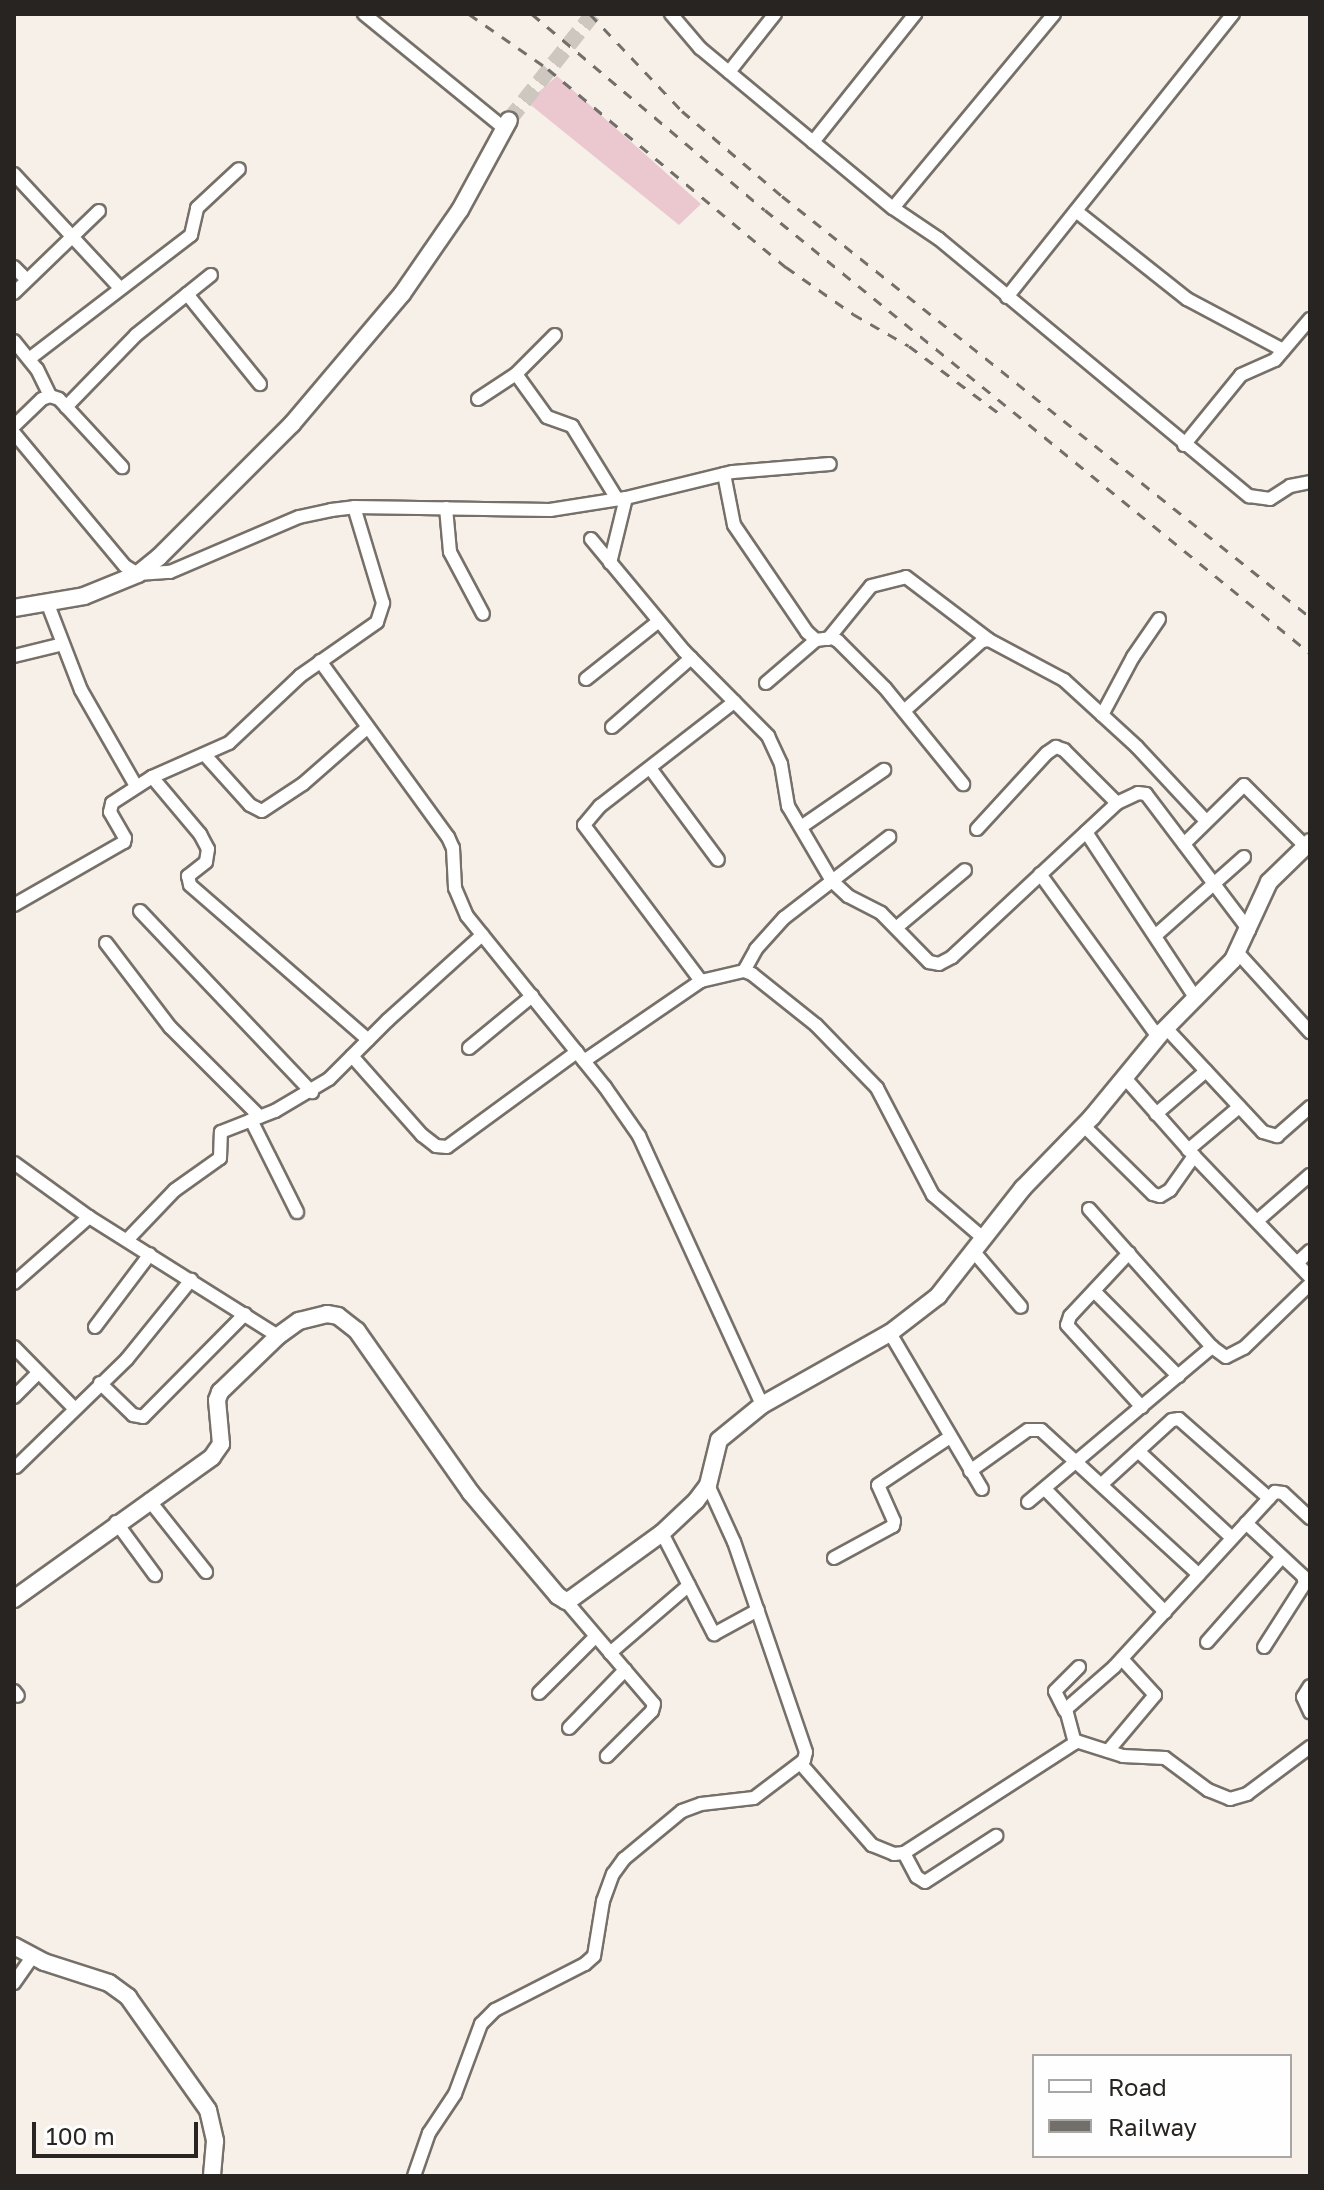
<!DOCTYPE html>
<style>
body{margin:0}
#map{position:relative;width:1324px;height:2190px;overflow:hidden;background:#f7f0e8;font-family:"Golos Text",sans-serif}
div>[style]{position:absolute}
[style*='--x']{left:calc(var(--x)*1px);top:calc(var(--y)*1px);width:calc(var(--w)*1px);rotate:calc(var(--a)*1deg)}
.green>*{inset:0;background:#ebc7cf}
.tertiary-tunnel>*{height:16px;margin-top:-8px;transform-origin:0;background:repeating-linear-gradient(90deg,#cdc7c0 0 16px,transparent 0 24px)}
.roads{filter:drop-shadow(2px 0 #767069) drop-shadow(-2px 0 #767069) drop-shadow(0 2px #767069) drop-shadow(0 -2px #767069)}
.minor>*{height:12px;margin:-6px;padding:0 6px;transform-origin:6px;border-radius:6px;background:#fff}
.tertiary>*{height:16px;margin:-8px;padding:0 8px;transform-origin:8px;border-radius:8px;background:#fff}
.rail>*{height:3px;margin-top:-1.5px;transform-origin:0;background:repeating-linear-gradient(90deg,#726e69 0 10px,transparent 0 20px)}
span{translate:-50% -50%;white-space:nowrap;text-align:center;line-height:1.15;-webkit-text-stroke:6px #fefefe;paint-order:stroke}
.frame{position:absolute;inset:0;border:16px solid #272421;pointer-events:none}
.legend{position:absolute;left:1032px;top:2054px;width:260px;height:104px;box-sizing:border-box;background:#fefefe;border:2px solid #a8a7a6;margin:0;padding:10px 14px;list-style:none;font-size:24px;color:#272421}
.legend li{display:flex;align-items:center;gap:16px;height:40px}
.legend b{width:40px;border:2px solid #a8a7a6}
.scale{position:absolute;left:32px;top:2122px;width:166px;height:36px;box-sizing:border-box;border:4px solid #272421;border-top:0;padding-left:10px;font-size:24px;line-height:28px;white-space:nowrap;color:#272421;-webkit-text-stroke:6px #fefefe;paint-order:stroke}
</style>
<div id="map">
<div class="green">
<i style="clip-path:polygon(557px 76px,701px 204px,679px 225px,527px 102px)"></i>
</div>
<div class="tertiary-tunnel">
<i style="--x:509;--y:120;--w:135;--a:-51.6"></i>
</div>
<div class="roads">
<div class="minor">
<i style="--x:364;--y:14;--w:181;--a:39.2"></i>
<i style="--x:671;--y:14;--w:45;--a:49.5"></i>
<i style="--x:700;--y:48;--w:251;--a:39.7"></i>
<i style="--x:893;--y:208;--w:55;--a:34"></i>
<i style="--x:939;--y:239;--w:403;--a:39.7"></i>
<i style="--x:1249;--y:496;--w:21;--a:8"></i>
<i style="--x:1270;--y:499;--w:24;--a:-33"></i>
<i style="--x:1290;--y:486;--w:20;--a:-11"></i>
<i style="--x:729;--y:72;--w:74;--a:-51.6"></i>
<i style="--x:813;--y:142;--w:164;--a:-51.4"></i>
<i style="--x:14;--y:174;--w:156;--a:47.1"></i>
<i style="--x:893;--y:208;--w:252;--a:-50.3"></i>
<i style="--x:1076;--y:211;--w:142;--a:38.4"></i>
<i style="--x:1187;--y:299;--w:109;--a:28"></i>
<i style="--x:14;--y:267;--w:18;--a:45"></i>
<i style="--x:14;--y:293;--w:118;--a:-44"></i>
<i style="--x:187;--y:294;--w:116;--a:51"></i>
<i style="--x:1007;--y:297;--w:362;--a:-51.4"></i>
<i style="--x:14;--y:341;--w:36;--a:51"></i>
<i style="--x:37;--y:369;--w:30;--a:64"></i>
<i style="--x:29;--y:359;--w:204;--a:-37.4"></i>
<i style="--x:191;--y:235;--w:28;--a:-77"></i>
<i style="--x:197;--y:208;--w:57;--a:-42.9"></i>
<i style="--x:516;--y:374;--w:53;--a:54.2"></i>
<i style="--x:547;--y:417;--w:27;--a:20"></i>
<i style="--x:572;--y:426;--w:86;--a:58.3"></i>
<i style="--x:478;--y:399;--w:45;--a:-33.3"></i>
<i style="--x:516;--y:374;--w:55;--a:-45"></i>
<i style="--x:66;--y:407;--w:100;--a:-45.8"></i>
<i style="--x:136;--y:335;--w:96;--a:-38.7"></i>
<i style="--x:14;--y:426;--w:39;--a:-44"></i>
<i style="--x:42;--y:399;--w:9;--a:-21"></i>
<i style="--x:50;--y:396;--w:9;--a:18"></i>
<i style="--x:59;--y:399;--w:93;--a:47.2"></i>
<i style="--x:14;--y:433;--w:173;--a:50.2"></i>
<i style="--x:125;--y:566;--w:15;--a:32"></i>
<i style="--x:138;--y:574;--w:32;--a:-4"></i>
<i style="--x:170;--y:572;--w:140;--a:-23.1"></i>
<i style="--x:299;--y:517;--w:33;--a:-12"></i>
<i style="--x:331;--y:510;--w:23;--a:-7"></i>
<i style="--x:354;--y:507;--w:196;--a:0.9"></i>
<i style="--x:550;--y:510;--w:77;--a:-9"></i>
<i style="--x:626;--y:498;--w:110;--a:-13.7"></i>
<i style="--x:733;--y:472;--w:97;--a:-4.7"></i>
<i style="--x:1184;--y:445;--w:90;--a:-50.8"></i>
<i style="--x:1241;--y:375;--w:37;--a:-24"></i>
<i style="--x:1275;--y:360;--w:54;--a:-49.5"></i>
<i style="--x:724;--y:474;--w:52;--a:78.9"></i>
<i style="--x:734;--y:525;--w:130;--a:55.7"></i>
<i style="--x:807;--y:632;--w:12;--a:42"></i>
<i style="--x:816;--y:640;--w:16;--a:-7"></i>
<i style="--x:832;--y:638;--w:7;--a:27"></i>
<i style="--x:838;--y:641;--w:66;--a:45"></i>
<i style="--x:885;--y:688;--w:124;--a:50.9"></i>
<i style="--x:446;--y:508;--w:44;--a:84.8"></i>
<i style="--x:450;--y:552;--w:70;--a:62"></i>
<i style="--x:591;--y:539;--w:146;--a:50.3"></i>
<i style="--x:684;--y:651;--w:120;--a:45.3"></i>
<i style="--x:768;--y:736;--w:31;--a:65"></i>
<i style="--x:781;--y:764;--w:43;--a:80.5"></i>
<i style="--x:788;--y:806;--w:87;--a:59.6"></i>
<i style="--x:832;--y:881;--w:22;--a:43"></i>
<i style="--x:848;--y:896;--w:37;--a:27"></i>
<i style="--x:881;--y:913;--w:69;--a:45.6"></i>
<i style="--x:929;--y:962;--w:10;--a:11"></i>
<i style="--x:939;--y:964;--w:15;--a:-28"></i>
<i style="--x:952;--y:957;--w:226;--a:-43"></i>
<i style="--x:1117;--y:803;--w:23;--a:-25"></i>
<i style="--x:1138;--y:793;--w:8;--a:7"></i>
<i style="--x:1146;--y:794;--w:171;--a:52.9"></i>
<i style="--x:610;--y:563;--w:67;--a:-76.2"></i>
<i style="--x:47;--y:602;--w:94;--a:68.9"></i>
<i style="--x:81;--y:690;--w:111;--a:60.2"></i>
<i style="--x:828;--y:639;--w:68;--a:-50.9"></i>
<i style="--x:871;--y:586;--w:36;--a:-14"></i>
<i style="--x:906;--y:577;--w:104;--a:37.2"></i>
<i style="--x:14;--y:656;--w:50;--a:-13.8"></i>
<i style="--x:320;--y:661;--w:218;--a:54"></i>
<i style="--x:448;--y:837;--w:12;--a:66"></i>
<i style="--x:453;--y:848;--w:40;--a:87.1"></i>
<i style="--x:455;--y:888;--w:30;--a:67"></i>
<i style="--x:467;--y:916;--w:220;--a:51.1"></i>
<i style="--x:605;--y:1087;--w:60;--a:55.2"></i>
<i style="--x:639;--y:1136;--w:296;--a:65.4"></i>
<i style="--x:586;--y:679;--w:93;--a:-38.5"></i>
<i style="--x:766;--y:683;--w:66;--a:-40.7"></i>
<i style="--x:904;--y:711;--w:105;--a:-41.9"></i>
<i style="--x:982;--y:641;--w:7;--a:-8"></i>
<i style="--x:989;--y:640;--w:85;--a:28.1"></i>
<i style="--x:1064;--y:680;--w:99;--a:42.5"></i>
<i style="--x:1137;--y:747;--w:100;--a:47"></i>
<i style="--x:1102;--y:715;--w:66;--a:-61.9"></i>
<i style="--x:1133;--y:657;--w:46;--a:-55.6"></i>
<i style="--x:612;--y:727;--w:105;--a:-41.1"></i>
<i style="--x:205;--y:755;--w:67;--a:48"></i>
<i style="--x:250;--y:805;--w:13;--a:27"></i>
<i style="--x:262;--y:811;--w:49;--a:-33.4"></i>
<i style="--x:303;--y:784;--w:86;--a:-41.2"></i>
<i style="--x:650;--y:768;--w:114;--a:53.5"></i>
<i style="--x:152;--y:777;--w:75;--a:49.9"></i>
<i style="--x:200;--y:834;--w:17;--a:62"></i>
<i style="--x:208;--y:849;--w:13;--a:99"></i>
<i style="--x:206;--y:862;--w:23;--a:142"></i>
<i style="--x:188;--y:876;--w:9;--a:77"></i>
<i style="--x:190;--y:885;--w:236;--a:41"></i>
<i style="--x:801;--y:827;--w:101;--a:-34.5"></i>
<i style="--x:977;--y:829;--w:103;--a:-47.4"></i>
<i style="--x:1047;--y:753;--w:11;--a:-34"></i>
<i style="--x:1056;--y:747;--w:9;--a:21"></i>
<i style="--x:1064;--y:750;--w:75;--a:45"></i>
<i style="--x:1086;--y:832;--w:198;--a:56.6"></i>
<i style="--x:1184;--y:844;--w:84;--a:-44.5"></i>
<i style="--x:1244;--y:785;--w:86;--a:45"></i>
<i style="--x:1040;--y:874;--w:201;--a:54.1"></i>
<i style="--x:14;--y:905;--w:127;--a:-29.8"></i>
<i style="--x:124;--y:842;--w:4;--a:-76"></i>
<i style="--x:125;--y:838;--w:30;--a:-120"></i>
<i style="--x:110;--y:812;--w:9;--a:-77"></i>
<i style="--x:112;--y:803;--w:48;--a:-33"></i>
<i style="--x:152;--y:777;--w:84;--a:-23.8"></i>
<i style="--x:229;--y:743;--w:98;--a:-43.3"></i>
<i style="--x:300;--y:676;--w:94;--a:-35"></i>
<i style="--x:377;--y:622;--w:20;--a:-72"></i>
<i style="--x:383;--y:603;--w:100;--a:-106.8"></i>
<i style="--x:140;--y:911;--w:250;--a:46.5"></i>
<i style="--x:896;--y:928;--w:90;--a:-40"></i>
<i style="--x:1155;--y:936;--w:119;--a:-41.6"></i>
<i style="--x:106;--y:943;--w:106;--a:52.7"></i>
<i style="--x:170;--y:1027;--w:127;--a:45"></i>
<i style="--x:1238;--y:953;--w:107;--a:47.7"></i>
<i style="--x:744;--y:971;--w:25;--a:-61"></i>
<i style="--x:756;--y:949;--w:42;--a:-47.9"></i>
<i style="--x:784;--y:918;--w:133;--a:-37.6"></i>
<i style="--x:701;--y:981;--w:195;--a:-126.9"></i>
<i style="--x:584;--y:825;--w:25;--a:-50"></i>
<i style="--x:600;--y:806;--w:170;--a:-37.8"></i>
<i style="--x:1166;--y:1028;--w:142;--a:47"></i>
<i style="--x:1263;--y:1132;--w:15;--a:16"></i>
<i style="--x:1277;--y:1136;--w:44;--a:-41.3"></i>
<i style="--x:469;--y:1048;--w:82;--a:-39.5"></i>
<i style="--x:352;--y:1056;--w:106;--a:48.5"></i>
<i style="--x:422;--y:1135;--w:18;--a:38"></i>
<i style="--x:436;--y:1146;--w:11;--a:5"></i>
<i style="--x:447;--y:1147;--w:161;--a:-36.2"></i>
<i style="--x:584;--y:1061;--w:142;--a:-34.4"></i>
<i style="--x:701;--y:981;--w:44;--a:-13.1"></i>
<i style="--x:744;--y:971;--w:9;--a:21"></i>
<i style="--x:752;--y:974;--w:82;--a:38.6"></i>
<i style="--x:816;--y:1025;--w:88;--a:45.9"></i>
<i style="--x:877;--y:1088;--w:121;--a:62.4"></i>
<i style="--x:933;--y:1195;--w:66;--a:40.7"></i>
<i style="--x:1125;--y:1078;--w:104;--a:48.5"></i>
<i style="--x:1194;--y:1156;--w:168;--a:46.2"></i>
<i style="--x:1156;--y:1114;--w:66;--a:-40.7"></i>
<i style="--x:251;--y:1120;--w:103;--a:63.4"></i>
<i style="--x:1084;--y:1126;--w:97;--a:44.6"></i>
<i style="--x:1153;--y:1194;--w:7;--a:16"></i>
<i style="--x:1160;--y:1196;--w:12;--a:-31"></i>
<i style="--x:1170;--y:1190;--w:42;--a:-54.8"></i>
<i style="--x:1188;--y:1150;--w:67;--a:-40.1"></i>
<i style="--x:14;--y:1163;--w:92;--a:35.8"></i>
<i style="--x:89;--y:1217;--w:223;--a:32.2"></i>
<i style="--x:1089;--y:1209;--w:185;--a:48.3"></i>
<i style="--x:1212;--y:1347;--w:17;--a:36"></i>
<i style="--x:1226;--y:1357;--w:20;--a:-27"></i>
<i style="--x:1244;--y:1348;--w:92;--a:-44.1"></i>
<i style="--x:1257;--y:1221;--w:70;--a:-41"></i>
<i style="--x:127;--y:1240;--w:69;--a:-46.2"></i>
<i style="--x:175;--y:1190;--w:55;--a:-35.4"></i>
<i style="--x:220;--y:1158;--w:26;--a:-88"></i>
<i style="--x:221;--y:1132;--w:58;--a:-21.3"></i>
<i style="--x:275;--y:1111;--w:63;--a:-30.7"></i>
<i style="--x:329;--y:1079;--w:83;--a:-45"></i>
<i style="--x:388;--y:1020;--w:127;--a:-42.1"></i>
<i style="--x:974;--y:1252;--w:72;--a:49.5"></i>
<i style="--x:1129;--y:1253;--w:86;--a:133.1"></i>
<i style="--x:1070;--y:1316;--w:9;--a:108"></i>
<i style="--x:1067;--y:1325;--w:111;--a:47.6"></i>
<i style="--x:1297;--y:1263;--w:18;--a:-43"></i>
<i style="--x:14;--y:1283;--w:100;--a:-41.3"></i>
<i style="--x:1094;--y:1291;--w:120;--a:45.3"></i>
<i style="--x:95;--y:1327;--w:91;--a:-53"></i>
<i style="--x:890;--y:1333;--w:181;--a:59.5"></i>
<i style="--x:14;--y:1347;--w:87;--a:45.5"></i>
<i style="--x:100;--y:1383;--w:46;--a:44.1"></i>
<i style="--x:133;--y:1415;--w:10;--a:11"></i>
<i style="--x:143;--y:1417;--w:145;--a:-45.3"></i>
<i style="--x:14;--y:1397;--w:34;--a:-45"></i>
<i style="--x:1138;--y:1451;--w:128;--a:42.8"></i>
<i style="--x:16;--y:1467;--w:155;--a:-44.2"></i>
<i style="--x:127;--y:1359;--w:102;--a:-51"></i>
<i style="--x:970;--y:1471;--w:71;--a:-35.3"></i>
<i style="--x:1028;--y:1430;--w:13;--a:0"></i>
<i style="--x:1041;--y:1430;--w:214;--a:42.5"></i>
<i style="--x:1103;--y:1483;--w:93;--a:-42.4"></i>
<i style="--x:1172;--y:1420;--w:7;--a:-8"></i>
<i style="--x:1179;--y:1419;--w:120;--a:41.3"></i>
<i style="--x:1045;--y:1489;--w:172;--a:45.7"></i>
<i style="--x:149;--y:1500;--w:92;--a:51.6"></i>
<i style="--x:1028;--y:1502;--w:241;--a:-40.1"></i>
<i style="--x:116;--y:1522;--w:66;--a:53.7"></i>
<i style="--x:1246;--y:1523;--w:78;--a:42.9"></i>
<i style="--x:1303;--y:1576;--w:7;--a:74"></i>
<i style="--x:1305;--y:1583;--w:76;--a:122.6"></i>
<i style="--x:662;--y:1533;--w:114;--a:62.8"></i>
<i style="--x:714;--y:1634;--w:50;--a:-28.6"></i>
<i style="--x:834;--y:1558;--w:67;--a:-28.5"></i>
<i style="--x:893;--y:1526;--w:5;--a:-79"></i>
<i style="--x:894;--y:1521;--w:39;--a:-114"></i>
<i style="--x:878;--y:1485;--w:87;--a:-33.7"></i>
<i style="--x:566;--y:1601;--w:135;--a:49.5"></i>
<i style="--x:654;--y:1704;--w:7;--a:106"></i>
<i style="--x:652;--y:1711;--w:64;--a:135"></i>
<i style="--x:1207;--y:1642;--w:113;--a:-48.6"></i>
<i style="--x:610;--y:1653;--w:104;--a:-40.7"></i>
<i style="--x:1310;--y:1686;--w:13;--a:122"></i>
<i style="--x:1303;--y:1697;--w:17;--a:65"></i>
<i style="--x:14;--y:1691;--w:6;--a:51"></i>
<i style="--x:539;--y:1693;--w:79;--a:-45"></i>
<i style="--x:1065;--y:1711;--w:22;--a:-117"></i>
<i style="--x:1055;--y:1691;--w:34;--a:-45"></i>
<i style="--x:569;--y:1728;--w:81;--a:-46"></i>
<i style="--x:1076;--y:1741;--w:49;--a:17.7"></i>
<i style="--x:1123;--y:1756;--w:42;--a:2.7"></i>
<i style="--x:1165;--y:1758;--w:54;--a:36.7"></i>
<i style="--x:1208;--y:1790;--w:24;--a:22"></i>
<i style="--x:1230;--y:1799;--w:18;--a:-16"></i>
<i style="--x:1247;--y:1794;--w:79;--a:-36.7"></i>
<i style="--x:1108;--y:1751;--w:73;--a:-50"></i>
<i style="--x:1155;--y:1695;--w:49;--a:-132.5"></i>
<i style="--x:801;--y:1764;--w:108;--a:48.8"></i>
<i style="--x:872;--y:1845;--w:24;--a:22"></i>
<i style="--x:894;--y:1854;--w:10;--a:-6"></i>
<i style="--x:904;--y:1853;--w:203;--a:-32.8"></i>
<i style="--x:1075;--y:1743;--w:35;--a:-105"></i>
<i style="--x:1066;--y:1709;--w:64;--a:-41.2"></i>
<i style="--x:1114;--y:1667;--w:238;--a:-47.4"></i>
<i style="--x:1275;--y:1492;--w:8;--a:7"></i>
<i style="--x:1283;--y:1493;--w:37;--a:43"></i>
<i style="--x:904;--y:1853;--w:27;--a:62"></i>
<i style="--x:917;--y:1877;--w:9;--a:32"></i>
<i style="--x:925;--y:1882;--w:85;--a:-32.9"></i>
<i style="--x:14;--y:1983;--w:33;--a:-55"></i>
<i style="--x:414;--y:2176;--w:46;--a:-70.8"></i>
<i style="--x:429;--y:2133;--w:47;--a:-56.3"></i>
<i style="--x:455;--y:2094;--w:75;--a:-69.6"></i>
<i style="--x:481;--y:2024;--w:20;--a:-45"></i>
<i style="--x:495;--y:2010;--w:101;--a:-27.1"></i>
<i style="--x:585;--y:1964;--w:12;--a:-42"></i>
<i style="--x:594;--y:1956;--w:56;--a:-80.7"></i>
<i style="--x:603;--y:1901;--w:29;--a:-70"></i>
<i style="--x:613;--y:1874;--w:19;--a:-54"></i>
<i style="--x:624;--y:1859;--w:75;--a:-39.6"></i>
<i style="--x:682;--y:1811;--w:20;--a:-20"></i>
<i style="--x:701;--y:1804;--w:53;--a:-6.5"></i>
<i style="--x:754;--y:1798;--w:63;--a:-37.2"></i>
<i style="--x:804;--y:1760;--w:8;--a:-76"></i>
<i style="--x:806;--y:1752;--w:222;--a:-108.9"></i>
<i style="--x:734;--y:1542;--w:63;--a:-114.5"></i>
</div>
<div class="tertiary">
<i style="--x:14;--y:608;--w:71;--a:-9.7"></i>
<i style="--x:84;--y:596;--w:58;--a:-22.2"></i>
<i style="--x:138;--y:574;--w:27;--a:-39"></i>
<i style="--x:159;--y:557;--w:188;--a:-45"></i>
<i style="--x:292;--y:424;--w:170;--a:-49.8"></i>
<i style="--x:402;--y:294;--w:102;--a:-55.4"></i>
<i style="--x:460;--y:210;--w:102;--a:-61.4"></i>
<i style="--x:14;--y:1599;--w:244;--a:-35.6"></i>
<i style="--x:212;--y:1457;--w:16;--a:-55"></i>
<i style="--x:221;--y:1444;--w:44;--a:-95.2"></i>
<i style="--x:217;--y:1400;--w:9;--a:-69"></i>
<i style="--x:220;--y:1392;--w:81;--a:-44"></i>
<i style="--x:278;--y:1336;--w:26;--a:-36"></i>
<i style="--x:299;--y:1321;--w:29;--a:-14"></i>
<i style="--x:327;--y:1314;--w:11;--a:10"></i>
<i style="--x:338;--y:1316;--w:24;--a:38"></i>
<i style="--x:357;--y:1331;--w:197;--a:54.9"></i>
<i style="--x:470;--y:1492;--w:136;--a:49.8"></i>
<i style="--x:558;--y:1596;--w:9;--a:32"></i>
<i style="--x:566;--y:1601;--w:5;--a:-22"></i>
<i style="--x:571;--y:1599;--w:112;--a:-36"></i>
<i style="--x:662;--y:1533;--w:47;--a:-43.3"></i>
<i style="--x:696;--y:1501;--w:20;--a:-53"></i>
<i style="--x:708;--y:1485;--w:46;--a:-76.3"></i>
<i style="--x:719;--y:1440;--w:55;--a:-39.1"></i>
<i style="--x:762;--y:1405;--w:147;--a:-29.4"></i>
<i style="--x:890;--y:1333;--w:61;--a:-37.6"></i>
<i style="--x:938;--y:1296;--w:137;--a:-51.8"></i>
<i style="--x:1023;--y:1188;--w:99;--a:-45.8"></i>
<i style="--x:1092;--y:1117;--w:110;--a:-50.5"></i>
<i style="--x:1162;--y:1032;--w:101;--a:-45.4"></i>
<i style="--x:1233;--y:960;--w:86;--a:-65.2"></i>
<i style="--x:1269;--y:882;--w:57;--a:-44.3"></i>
<i style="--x:14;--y:1946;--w:34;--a:28"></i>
<i style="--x:44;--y:1962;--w:68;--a:17.9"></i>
<i style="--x:109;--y:1983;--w:24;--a:36"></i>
<i style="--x:128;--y:1997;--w:138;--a:54.7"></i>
<i style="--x:208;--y:2110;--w:32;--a:77"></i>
<i style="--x:215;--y:2141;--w:35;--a:95"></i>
</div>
</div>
<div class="rail">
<i style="--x:469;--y:14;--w:96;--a:34.8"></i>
<i style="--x:548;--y:69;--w:310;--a:39.8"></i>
<i style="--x:786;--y:267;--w:82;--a:35"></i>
<i style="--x:853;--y:314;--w:64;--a:29.7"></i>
<i style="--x:909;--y:346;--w:119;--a:36.8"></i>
<i style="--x:532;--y:14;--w:304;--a:40.1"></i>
<i style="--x:765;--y:210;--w:702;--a:39.11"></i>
<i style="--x:590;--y:14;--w:134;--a:46.5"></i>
<i style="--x:682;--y:111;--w:131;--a:40.4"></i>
<i style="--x:782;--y:196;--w:675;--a:38.57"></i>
</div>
<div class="frame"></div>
<ul class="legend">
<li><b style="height:10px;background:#fff"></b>Road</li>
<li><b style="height:10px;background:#726e69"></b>Railway</li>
</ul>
<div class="scale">100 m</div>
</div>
